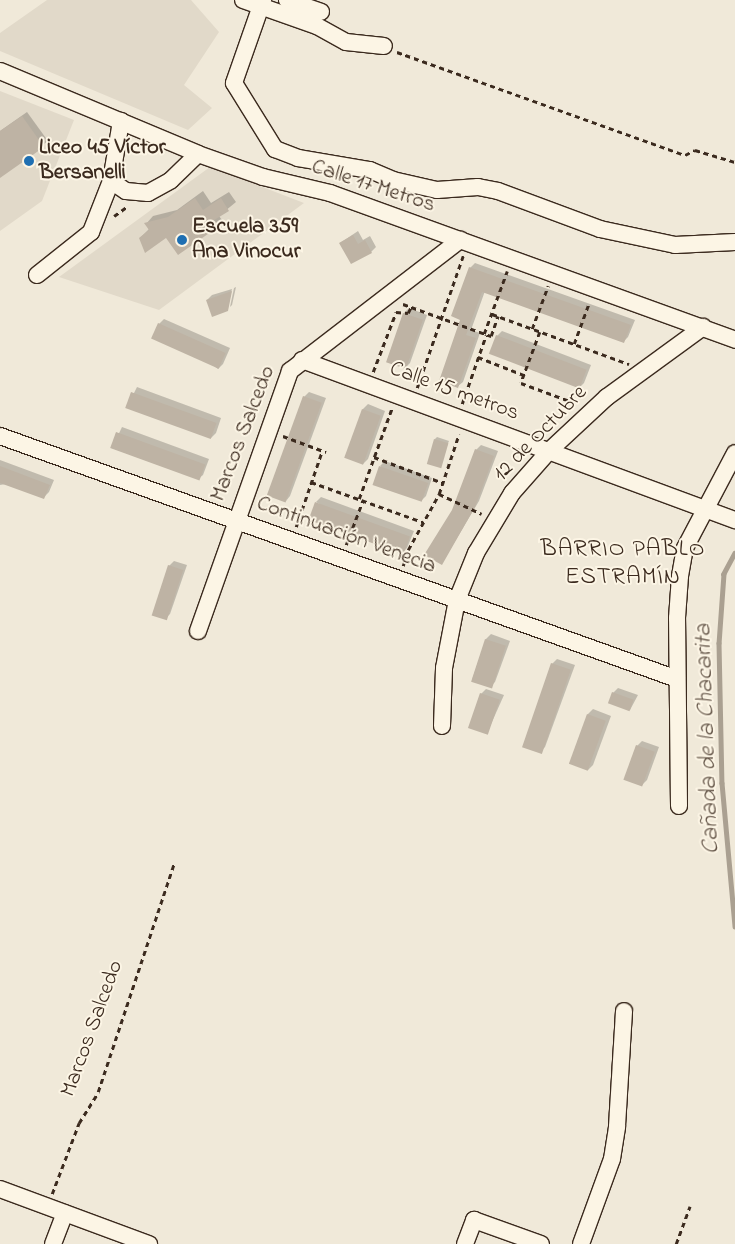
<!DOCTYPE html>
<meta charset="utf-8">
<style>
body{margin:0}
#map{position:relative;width:735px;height:1244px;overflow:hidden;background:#f0e9d9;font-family:"Indie Flower",sans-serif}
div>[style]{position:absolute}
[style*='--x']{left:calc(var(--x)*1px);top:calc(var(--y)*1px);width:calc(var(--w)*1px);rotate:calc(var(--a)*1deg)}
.built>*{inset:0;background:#e1d9c9}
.shadow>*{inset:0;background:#0003}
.stream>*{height:4.5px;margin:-2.25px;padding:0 2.25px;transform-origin:2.25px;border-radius:2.25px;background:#aaa091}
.building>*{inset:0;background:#beb3a4;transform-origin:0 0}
.path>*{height:2.5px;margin-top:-1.25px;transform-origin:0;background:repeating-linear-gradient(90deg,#3b2a1e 0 5px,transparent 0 9px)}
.roads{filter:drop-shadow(1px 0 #3b2a1e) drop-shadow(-1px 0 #3b2a1e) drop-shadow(0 1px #3b2a1e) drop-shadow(0 -1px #3b2a1e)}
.minor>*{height:16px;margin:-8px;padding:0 8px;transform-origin:8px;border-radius:8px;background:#fcf5e5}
.dots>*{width:14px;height:14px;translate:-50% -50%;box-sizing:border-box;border:2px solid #fcf5e5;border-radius:50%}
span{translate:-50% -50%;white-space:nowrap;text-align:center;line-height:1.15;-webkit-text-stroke:4px #fcf5e5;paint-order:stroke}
.poi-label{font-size:22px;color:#3b2a1e;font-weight:700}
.left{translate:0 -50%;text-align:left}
.street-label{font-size:22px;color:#3b2a1e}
.neighbourhood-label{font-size:24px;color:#3b2a1e;letter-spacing:1px}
.water-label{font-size:24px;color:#625346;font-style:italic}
</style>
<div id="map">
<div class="built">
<i style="clip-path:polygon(47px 0,191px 0,219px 32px,184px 85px,212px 108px,188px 130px,0 51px,0 33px)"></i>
<i style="clip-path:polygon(0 91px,74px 120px,42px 201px,0 231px)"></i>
<i style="clip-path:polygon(210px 167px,304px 203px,159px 310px,59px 277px)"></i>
</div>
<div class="shadow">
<i style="clip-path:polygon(27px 112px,48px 141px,0 177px,0 131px)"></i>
<i style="clip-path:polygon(203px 191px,211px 203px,229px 192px,236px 202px,219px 216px,222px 220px,214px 228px,140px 238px,149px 229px,146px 224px,153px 216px,177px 210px)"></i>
<i style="clip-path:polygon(358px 231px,363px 240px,370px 236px,376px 247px,371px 252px,340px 243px)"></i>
<i style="clip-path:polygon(475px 263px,635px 320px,628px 337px,623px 342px,485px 291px,471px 330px,480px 333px,463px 382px,458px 386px,462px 319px,470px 268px)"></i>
<i style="clip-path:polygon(236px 287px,232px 305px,230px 307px,234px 288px)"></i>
<i style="clip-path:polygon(232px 289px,227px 310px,207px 300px,212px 295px)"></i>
<i style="clip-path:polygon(409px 308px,427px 315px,410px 363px,405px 368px,387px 361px,404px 313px)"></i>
<i style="clip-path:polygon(164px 319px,230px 348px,223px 364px,218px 369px,159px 324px)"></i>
<i style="clip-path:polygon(502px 331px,591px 365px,584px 383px,579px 388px,497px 336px)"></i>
<i style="clip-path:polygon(137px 387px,221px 418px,216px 433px,211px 438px,127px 407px)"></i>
<i style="clip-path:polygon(309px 392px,326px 398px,290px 496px,286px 501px,304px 397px)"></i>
<i style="clip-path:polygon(368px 404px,385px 411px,368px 459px,363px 464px,363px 409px)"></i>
<i style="clip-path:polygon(122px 427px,209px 459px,203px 475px,198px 479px,112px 448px)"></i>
<i style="clip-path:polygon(437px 437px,449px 441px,438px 467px,435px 439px)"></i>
<i style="clip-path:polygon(481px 445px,498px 451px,479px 501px,442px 563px,453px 510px,476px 450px)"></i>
<i style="clip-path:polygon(0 460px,54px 480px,49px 492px,44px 497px,6px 484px,0 485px)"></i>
<i style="clip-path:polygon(385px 461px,432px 478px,426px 496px,421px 501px,380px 466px)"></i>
<i style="clip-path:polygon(321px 497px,414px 531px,407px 548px,402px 553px,316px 502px)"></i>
<i style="clip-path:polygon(174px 561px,187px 565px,170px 614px,165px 619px,169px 566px)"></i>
<i style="clip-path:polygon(491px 634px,510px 641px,495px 682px,490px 687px,472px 680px,486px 639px)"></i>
<i style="clip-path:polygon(557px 659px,575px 665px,545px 747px,540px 752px,552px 664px)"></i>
<i style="clip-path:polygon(618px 688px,638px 695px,630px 710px,613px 693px)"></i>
<i style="clip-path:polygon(486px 689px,504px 695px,487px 733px,481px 694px)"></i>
<i style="clip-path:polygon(593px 709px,611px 716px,593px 765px,588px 770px,588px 714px)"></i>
<i style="clip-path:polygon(642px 741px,659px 747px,647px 780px,642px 785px,637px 746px)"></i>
</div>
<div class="stream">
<i style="--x:735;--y:553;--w:24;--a:118"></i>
<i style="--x:724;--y:574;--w:69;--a:94.1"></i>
<i style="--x:719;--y:643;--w:140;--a:88.8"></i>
<i style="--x:722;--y:783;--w:144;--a:84.8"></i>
</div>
<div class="building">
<i style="clip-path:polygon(22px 116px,44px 147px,0 178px,0 131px)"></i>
<i style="clip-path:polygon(195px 198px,203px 210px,221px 198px,229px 211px,211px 222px,215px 229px,178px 255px,166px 238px,145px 253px,139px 238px,149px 230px,144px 223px,168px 217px)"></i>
<i style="clip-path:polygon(353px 235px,358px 244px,365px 240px,372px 253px,351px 264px,339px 243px)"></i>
<i style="clip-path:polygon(469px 267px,631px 325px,624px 343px,482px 292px,466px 335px,476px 338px,458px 388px,439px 381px,460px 320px,451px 316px)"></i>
<i style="clip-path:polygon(232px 291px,228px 311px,212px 317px,206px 300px)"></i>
<i style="left:403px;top:313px;width:21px;height:52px;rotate:19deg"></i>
<i style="left:158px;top:323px;width:74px;height:17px;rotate:24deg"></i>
<i style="left:496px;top:335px;width:97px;height:20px;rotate:21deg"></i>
<i style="left:131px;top:392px;width:91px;height:17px;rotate:20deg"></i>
<i style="left:303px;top:396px;width:20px;height:106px;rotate:20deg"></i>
<i style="left:362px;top:409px;width:20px;height:52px;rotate:20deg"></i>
<i style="left:116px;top:432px;width:95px;height:17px;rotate:20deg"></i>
<i style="left:434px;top:439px;width:15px;height:26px;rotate:16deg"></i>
<i style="clip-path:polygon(475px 449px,494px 456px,475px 507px,442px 565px,424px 555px,452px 510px)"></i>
<i style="clip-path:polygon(0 466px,50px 485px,44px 499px,0 483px)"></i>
<i style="left:379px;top:466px;width:52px;height:20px;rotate:19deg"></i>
<i style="left:315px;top:502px;width:101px;height:19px;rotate:20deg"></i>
<i style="left:168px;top:565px;width:16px;height:53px;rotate:18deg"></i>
<i style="left:485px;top:639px;width:22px;height:45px;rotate:18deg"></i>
<i style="left:551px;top:663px;width:21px;height:89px;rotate:19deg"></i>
<i style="left:612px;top:692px;width:23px;height:12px;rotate:20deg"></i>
<i style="left:480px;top:693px;width:21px;height:37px;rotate:19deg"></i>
<i style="left:587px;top:714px;width:20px;height:53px;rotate:20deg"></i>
<i style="left:636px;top:745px;width:20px;height:37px;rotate:20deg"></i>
</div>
<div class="path">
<i style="--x:397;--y:52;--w:306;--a:19.7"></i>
<i style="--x:685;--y:155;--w:11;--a:-27"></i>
<i style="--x:695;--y:150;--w:42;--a:16.7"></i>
<i style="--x:114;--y:216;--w:17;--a:-36"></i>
<i style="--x:403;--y:304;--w:94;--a:20"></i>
<i style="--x:491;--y:336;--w:21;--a:-71"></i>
<i style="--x:492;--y:314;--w:146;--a:20.1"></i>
<i style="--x:532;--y:329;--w:46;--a:-69.6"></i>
<i style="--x:540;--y:332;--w:54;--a:110.4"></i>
<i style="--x:521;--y:383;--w:61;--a:20.2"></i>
<i style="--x:484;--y:334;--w:67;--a:-69.9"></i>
<i style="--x:574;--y:344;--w:44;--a:-69.9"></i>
<i style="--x:478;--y:357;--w:49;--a:21.4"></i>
<i style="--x:373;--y:372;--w:64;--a:-69"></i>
<i style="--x:396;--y:312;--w:12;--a:5"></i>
<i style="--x:408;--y:313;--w:7;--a:-63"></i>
<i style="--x:417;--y:388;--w:140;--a:-70.8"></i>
<i style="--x:462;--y:404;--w:73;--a:-70.8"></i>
<i style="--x:283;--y:436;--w:46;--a:20.4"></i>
<i style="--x:374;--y:457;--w:74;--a:20.6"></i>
<i style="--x:311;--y:482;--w:119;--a:19.7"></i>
<i style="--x:439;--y:494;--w:47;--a:24.9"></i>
<i style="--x:359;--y:499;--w:97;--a:-70.1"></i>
<i style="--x:296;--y:527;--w:80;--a:-71.1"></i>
<i style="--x:346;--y:545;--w:48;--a:-69.3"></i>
<i style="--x:403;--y:566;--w:17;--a:-73"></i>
<i style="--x:408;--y:550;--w:64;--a:-61"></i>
<i style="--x:439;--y:494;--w:63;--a:-71.6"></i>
<i style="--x:52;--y:1194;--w:76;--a:-69.2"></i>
<i style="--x:79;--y:1123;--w:36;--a:-58"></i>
<i style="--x:98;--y:1092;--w:241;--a:-71.6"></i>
<i style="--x:676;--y:1244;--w:40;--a:-69.8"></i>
</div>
<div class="roads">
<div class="minor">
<i style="--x:243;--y:0;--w:78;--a:19.4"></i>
<i style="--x:317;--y:26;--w:33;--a:29"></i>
<i style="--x:346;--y:42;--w:38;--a:6"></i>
<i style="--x:263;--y:0;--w:88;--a:109.3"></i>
<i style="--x:234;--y:83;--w:78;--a:58.2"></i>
<i style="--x:275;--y:149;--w:25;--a:21"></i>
<i style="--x:298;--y:158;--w:73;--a:9.5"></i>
<i style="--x:370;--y:170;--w:25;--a:23"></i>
<i style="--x:393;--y:180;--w:45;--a:12.8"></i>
<i style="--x:437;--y:190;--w:41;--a:-4.2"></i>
<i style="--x:478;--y:187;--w:20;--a:11"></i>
<i style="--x:498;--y:191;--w:109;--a:20.4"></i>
<i style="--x:600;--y:229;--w:77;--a:12"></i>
<i style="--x:675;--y:245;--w:60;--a:-2.9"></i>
<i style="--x:287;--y:0;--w:36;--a:19"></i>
<i style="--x:0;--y:71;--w:215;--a:22.7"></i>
<i style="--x:198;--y:154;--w:69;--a:19.5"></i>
<i style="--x:263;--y:177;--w:69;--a:13.4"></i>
<i style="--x:330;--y:193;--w:431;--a:19.9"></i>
<i style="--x:111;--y:181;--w:18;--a:34"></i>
<i style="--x:126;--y:191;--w:22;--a:5"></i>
<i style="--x:148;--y:193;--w:26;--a:-29"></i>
<i style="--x:171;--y:180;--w:37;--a:-44"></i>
<i style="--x:37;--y:275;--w:69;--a:-38.5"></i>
<i style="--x:91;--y:232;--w:55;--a:-68.6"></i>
<i style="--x:111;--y:181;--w:61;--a:-80.5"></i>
<i style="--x:302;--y:360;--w:462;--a:20.3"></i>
<i style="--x:0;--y:436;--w:719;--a:19.74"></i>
<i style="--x:198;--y:631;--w:276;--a:-70.5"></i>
<i style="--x:290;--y:371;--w:215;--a:-37.6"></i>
<i style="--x:442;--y:726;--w:58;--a:-88"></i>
<i style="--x:444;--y:668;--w:69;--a:-79.2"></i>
<i style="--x:457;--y:600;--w:51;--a:-68"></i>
<i style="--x:476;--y:553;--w:70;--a:-59"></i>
<i style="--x:512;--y:493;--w:56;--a:-48.6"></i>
<i style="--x:549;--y:451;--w:79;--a:-43"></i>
<i style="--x:607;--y:397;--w:119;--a:-36.1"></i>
<i style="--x:679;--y:806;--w:188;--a:-90.6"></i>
<i style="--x:677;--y:618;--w:42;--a:-85.9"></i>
<i style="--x:680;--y:576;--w:28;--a:-80"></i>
<i style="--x:685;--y:548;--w:107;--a:-62.2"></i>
<i style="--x:0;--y:1189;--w:159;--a:20.3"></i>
<i style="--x:53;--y:1244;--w:33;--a:-69"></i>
<i style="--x:465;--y:1244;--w:26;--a:-69"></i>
<i style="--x:474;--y:1220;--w:71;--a:19.7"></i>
<i style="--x:581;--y:1244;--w:90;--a:-70"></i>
<i style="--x:612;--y:1159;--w:33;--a:-81"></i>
<i style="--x:617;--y:1126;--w:115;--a:-86.5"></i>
</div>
</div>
<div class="dots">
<i style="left:29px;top:161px;background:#1f6fb2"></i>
<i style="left:182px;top:240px;background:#1f6fb2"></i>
</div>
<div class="poi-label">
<span class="left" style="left:39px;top:161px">Liceo 45 Víctor<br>Bersanelli</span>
<span class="left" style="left:192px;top:240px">Escuela 359<br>Ana Vinocur</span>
</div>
<div class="street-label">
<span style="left:373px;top:187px;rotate:18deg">Calle 17 Metros</span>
<span style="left:454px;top:392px;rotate:20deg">Calle 15 metros</span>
<span style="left:244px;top:434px;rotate:-69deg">Marcos Salcedo</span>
<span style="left:541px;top:434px;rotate:-46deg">12 de Octubre</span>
<span style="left:346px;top:536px;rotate:20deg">Continuación Venecia</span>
<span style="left:93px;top:1029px;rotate:-70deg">Marcos Salcedo</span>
</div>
<div class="neighbourhood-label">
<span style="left:623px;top:564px">BARRIO PABLO<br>ESTRAMÍN</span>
</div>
<div class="water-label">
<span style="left:708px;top:739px;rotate:-92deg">Cañada de la Chacarita</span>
</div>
</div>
